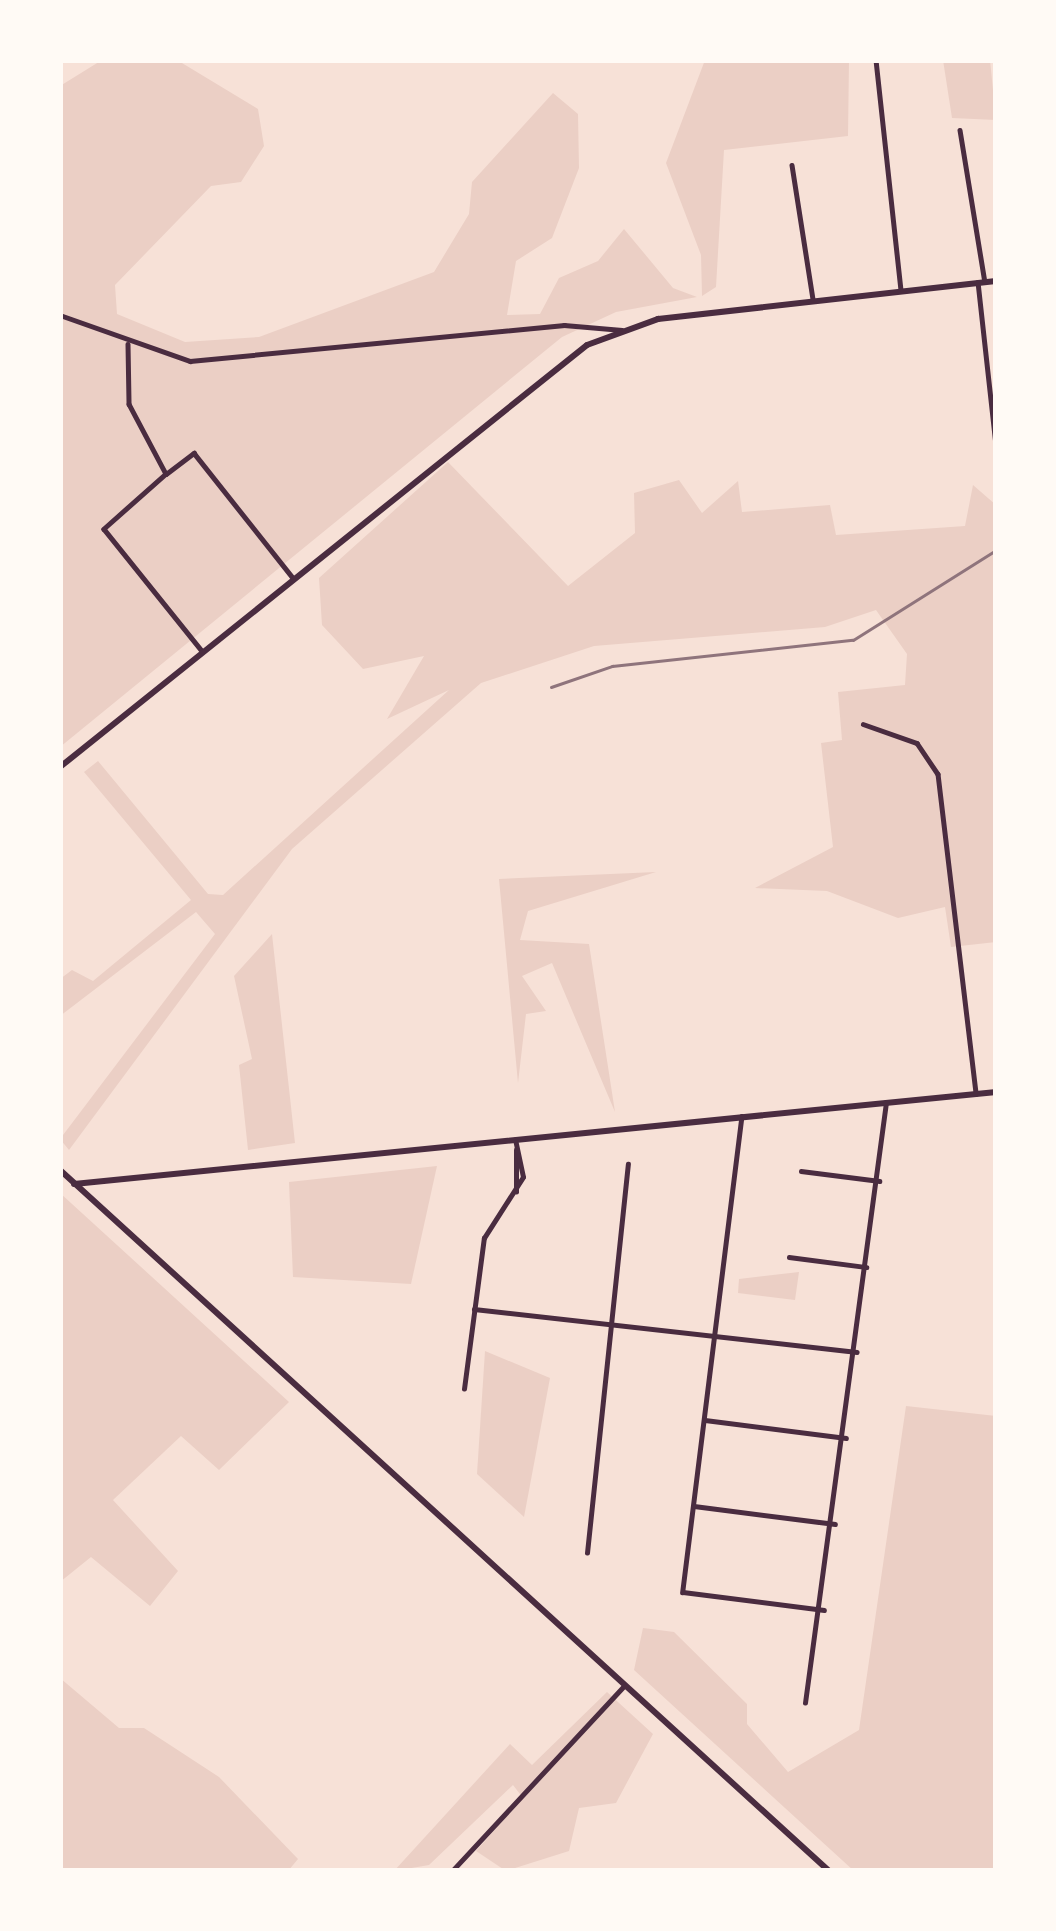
<!DOCTYPE html>
<style>
body{margin:0}
#map{position:relative;width:1056px;height:1931px;overflow:hidden;background:#f7e1d7;font-family:"Roboto Serif",serif}
div>[style]{position:absolute}
[style*='--x']{left:calc(var(--x)*1px);top:calc(var(--y)*1px);width:calc(var(--w)*1px);rotate:calc(var(--a)*1deg)}
.green>*{inset:0;background:#ebcfc5}
.minor>*{height:4.5px;margin:-2.25px;padding:0 2.25px;transform-origin:2.25px;border-radius:2.25px;background:#4a2c40}
.tertiary>*{height:6px;margin:-3px;padding:0 3px;transform-origin:3px;border-radius:3px;background:#4a2c40}
.secondary>*{height:6px;margin:-3px;padding:0 3px;transform-origin:3px;border-radius:3px;background:#4a2c40}
.rail>*{height:3px;margin:-1.5px;padding:0 1.5px;transform-origin:1.5px;border-radius:1.5px;background:#8f747c}
span{translate:-50% -50%;white-space:nowrap;text-align:center;line-height:1.15;-webkit-text-stroke:9px #fffaf5;paint-order:stroke}
.frame{position:absolute;inset:0;border:63px solid #fffaf5;pointer-events:none}
</style>
<div id="map">
<div class="green">
<i style="clip-path:polygon(102px 60px,177px 60px,258px 109px,264px 146px,241px 182px,211px 186px,115px 285px,117px 314px,185px 342px,259px 337px,434px 272px,469px 214px,472px 182px,553px 93px,578px 114px,579px 168px,552px 238px,516px 261px,507px 315px,540px 314px,559px 278px,598px 261px,624px 229px,673px 288px,697px 297px,616px 312px,562px 337px,60px 747px,60px 86px)"></i>
<i style="clip-path:polygon(705px 60px,849px 60px,848px 136px,724px 150px,716px 287px,702px 296px,701px 255px,666px 163px)"></i>
<i style="clip-path:polygon(943px 60px,990px 60px,996px 120px,952px 118px)"></i>
<i style="clip-path:polygon(448px 462px,568px 586px,635px 533px,634px 493px,679px 480px,702px 513px,738px 481px,742px 512px,830px 505px,836px 535px,965px 526px,973px 485px,996px 505px,996px 942px,951px 947px,945px 907px,898px 918px,827px 891px,755px 888px,833px 847px,821px 743px,842px 740px,838px 692px,905px 685px,907px 654px,876px 610px,825px 627px,594px 646px,481px 683px,292px 849px,69px 1150px,60px 1139px,215px 934px,196px 912px,60px 1016px,60px 979px,72px 970px,93px 981px,191px 900px,84px 772px,98px 761px,208px 894px,223px 895px,449px 690px,387px 719px,424px 656px,363px 669px,322px 625px,319px 578px)"></i>
<i style="clip-path:polygon(656px 872px,528px 911px,520px 940px,589px 944px,615px 1112px,552px 963px,522px 976px,546px 1011px,526px 1014px,518px 1083px,499px 879px)"></i>
<i style="clip-path:polygon(272px 934px,295px 1143px,248px 1150px,239px 1065px,252px 1059px,234px 976px)"></i>
<i style="clip-path:polygon(437px 1166px,411px 1284px,293px 1277px,289px 1182px)"></i>
<i style="clip-path:polygon(60px 1193px,289px 1402px,219px 1470px,181px 1436px,113px 1500px,178px 1571px,150px 1606px,91px 1557px,60px 1582px)"></i>
<i style="clip-path:polygon(799px 1272px,795px 1300px,738px 1293px,739px 1279px)"></i>
<i style="clip-path:polygon(485px 1351px,550px 1378px,524px 1517px,477px 1474px)"></i>
<i style="clip-path:polygon(906px 1406px,996px 1416px,996px 1871px,854px 1871px,634px 1670px,643px 1628px,674px 1632px,747px 1704px,747px 1724px,788px 1772px,859px 1730px)"></i>
<i style="clip-path:polygon(60px 1678px,119px 1728px,144px 1728px,219px 1777px,298px 1859px,288px 1871px,60px 1871px)"></i>
<i style="clip-path:polygon(607px 1692px,653px 1734px,616px 1803px,579px 1808px,569px 1851px,506px 1871px,476px 1851px,523px 1798px,513px 1785px,429px 1865px,394px 1871px,510px 1744px,532px 1765px)"></i>
</div>
<div class="minor">
<i style="--x:876;--y:60;--w:231;--a:83.8"></i>
<i style="--x:960;--y:130;--w:154;--a:80.7"></i>
<i style="--x:792;--y:165;--w:136;--a:81.1"></i>
<i style="--x:978;--y:282;--w:163;--a:83.7"></i>
<i style="--x:60;--y:315;--w:138;--a:19.5"></i>
<i style="--x:190;--y:361;--w:376;--a:-5.5"></i>
<i style="--x:564;--y:325;--w:58;--a:4.9"></i>
<i style="--x:128;--y:344;--w:60;--a:89"></i>
<i style="--x:129;--y:404;--w:79;--a:62.1"></i>
<i style="--x:166;--y:474;--w:83;--a:138.4"></i>
<i style="--x:104;--y:529;--w:156;--a:51.2"></i>
<i style="--x:166;--y:474;--w:35;--a:-37"></i>
<i style="--x:194;--y:453;--w:159;--a:51.6"></i>
<i style="--x:863;--y:724;--w:57;--a:19.4"></i>
<i style="--x:917;--y:743;--w:37;--a:56"></i>
<i style="--x:938;--y:774;--w:322;--a:83.2"></i>
<i style="--x:742;--y:1116;--w:480;--a:97.1"></i>
<i style="--x:683;--y:1592;--w:142;--a:7.3"></i>
<i style="--x:801;--y:1171;--w:79;--a:7.3"></i>
<i style="--x:516;--y:1192;--w:42;--a:-90"></i>
<i style="--x:789;--y:1257;--w:78;--a:7.4"></i>
<i style="--x:474;--y:1309;--w:385;--a:6.4"></i>
<i style="--x:464;--y:1389;--w:152;--a:-82.5"></i>
<i style="--x:484;--y:1238;--w:72;--a:-57.4"></i>
<i style="--x:523;--y:1177;--w:38;--a:-102"></i>
<i style="--x:705;--y:1420;--w:142;--a:7.3"></i>
<i style="--x:694;--y:1506;--w:142;--a:7.3"></i>
<i style="--x:587;--y:1553;--w:391;--a:-84"></i>
<i style="--x:805;--y:1703;--w:606;--a:-82.32"></i>
<i style="--x:452;--y:1871;--w:253;--a:-47.1"></i>
</div>
<div class="tertiary">
<i style="--x:60;--y:767;--w:675;--a:-38.69"></i>
<i style="--x:587;--y:345;--w:76;--a:-20.1"></i>
<i style="--x:658;--y:319;--w:340;--a:-6.4"></i>
<i style="--x:74;--y:1184;--w:927;--a:-5.7"></i>
</div>
<div class="secondary">
<i style="--x:60;--y:1170;--w:1041;--a:42.35"></i>
</div>
<div class="rail">
<i style="--x:551;--y:687;--w:65;--a:-19"></i>
<i style="--x:612;--y:666;--w:242;--a:-6.2"></i>
<i style="--x:853;--y:640;--w:169;--a:-32.2"></i>
</div>
<div class="frame"></div>
</div>
